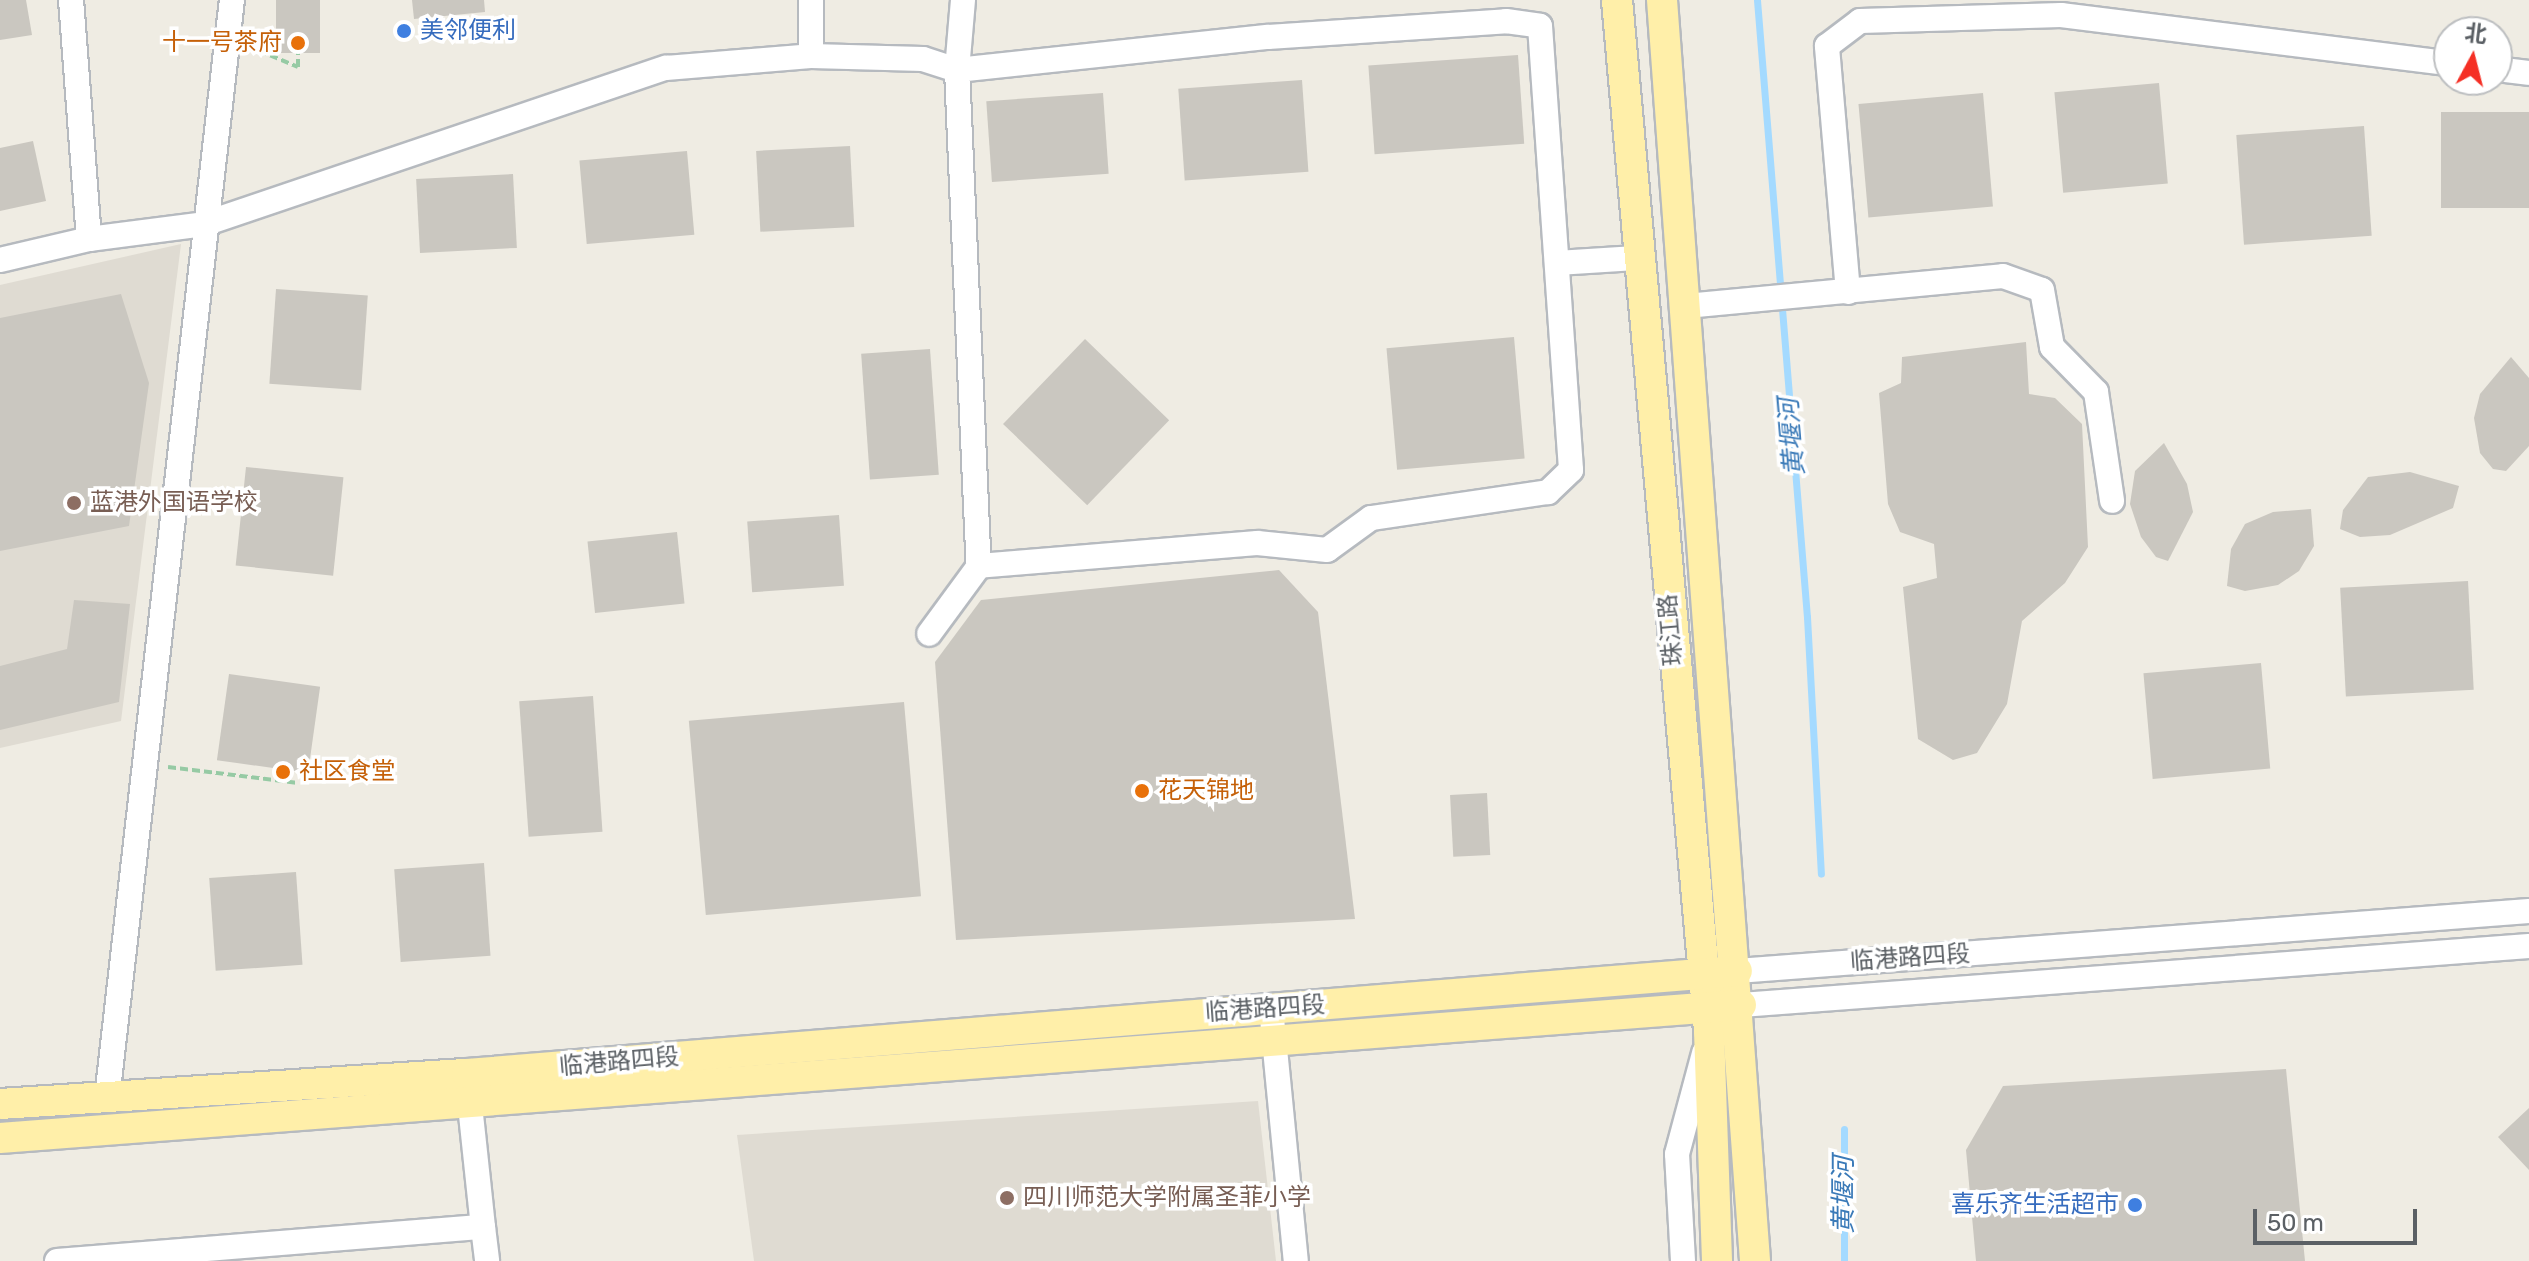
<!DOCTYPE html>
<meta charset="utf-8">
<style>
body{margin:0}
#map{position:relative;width:2529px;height:1261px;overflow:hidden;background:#efece3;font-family:Rubik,"Noto Sans SC",sans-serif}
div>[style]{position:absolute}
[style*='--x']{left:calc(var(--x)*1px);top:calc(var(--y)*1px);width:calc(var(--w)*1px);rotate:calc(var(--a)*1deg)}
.education>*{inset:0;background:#dfdbd2}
.stream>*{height:7px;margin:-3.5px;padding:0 3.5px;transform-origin:3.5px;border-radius:3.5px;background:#a4daff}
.building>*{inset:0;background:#cac7c0;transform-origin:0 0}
.path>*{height:4px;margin-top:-2px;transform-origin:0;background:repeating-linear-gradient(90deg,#96caa4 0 8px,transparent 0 12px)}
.roads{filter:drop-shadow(2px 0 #b6babf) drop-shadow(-2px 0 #b6babf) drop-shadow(0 2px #b6babf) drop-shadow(0 -2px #b6babf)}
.minor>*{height:24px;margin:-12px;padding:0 12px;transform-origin:12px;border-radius:12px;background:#fff}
.major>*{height:30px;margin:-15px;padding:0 15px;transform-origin:15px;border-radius:15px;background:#ffefa9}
.dots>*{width:22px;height:22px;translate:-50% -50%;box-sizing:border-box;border:4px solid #fff;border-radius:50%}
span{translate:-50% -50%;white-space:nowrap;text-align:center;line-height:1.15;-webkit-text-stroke:7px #fff;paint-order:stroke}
.shop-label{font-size:24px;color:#366cbe}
.left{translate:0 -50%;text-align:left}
.right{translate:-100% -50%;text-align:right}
.food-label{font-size:24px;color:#c56008}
.education-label{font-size:24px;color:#785e54}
.street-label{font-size:24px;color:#5b6065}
.water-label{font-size:26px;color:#3a7ab8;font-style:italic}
.north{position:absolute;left:2433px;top:16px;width:80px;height:80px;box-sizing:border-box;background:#fff;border:2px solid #bdbfc1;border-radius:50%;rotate:7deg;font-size:22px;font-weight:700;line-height:32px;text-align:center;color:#5b6065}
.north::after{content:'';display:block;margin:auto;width:28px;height:36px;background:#f52f24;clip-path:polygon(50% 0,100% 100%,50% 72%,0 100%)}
.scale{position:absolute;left:2253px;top:1209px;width:164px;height:36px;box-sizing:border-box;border:4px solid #5b6065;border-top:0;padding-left:10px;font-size:24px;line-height:28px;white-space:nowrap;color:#5b6065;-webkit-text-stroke:6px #fff;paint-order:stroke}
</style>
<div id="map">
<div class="education">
<i style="clip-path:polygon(181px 244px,121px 721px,0 748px,0 285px)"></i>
<i style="clip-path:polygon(1258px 1101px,1276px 1261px,754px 1261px,737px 1135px)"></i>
</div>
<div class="stream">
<i style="--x:1757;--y:0;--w:619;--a:85.37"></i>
<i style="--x:1807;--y:617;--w:257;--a:86.9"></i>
<i style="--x:1844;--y:1129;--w:132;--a:90"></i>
</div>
<div class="building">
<i style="clip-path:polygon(0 0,26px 0,32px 35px,0 40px)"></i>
<i style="left:276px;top:0;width:44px;height:53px"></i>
<i style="clip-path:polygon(412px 0,484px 0,485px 12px,414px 19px)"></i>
<i style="left:1518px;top:55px;width:89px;height:150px;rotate:86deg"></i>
<i style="left:1302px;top:80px;width:92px;height:124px;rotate:86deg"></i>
<i style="left:2159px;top:83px;width:101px;height:105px;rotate:85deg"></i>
<i style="left:1103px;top:93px;width:81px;height:117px;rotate:86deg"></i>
<i style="left:1983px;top:93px;width:114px;height:125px;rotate:85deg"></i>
<i style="left:2529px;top:112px;width:96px;height:88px;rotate:90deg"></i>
<i style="left:2364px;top:126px;width:110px;height:128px;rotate:86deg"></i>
<i style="clip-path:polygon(33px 141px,46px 201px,0 211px,0 148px)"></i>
<i style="left:850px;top:146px;width:81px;height:94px;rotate:87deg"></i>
<i style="left:687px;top:151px;width:84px;height:108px;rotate:85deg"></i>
<i style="left:513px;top:174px;width:74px;height:97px;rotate:87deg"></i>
<i style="left:276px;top:289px;width:92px;height:95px;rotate:4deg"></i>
<i style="clip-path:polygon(121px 294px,149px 383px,129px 526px,0 551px,0 318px)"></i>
<i style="left:1514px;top:337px;width:122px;height:128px;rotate:85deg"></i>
<i style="left:1085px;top:339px;width:117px;height:118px;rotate:44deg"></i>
<i style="clip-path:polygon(2026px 342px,2029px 394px,2055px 398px,2082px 424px,2088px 547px,2065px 583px,2022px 621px,2007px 704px,1977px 753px,1953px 760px,1918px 739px,1903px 587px,1937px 578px,1934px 544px,1900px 532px,1888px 504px,1879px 393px,1901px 383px,1902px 357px)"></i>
<i style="left:930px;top:349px;width:126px;height:69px;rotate:86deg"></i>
<i style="clip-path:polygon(2511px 357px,2529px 378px,2529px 446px,2506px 471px,2493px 469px,2480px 453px,2474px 418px,2480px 394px)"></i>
<i style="clip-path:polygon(2164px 443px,2187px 484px,2193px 512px,2168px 561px,2156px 557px,2141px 537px,2130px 504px,2135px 471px)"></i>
<i style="left:246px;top:467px;width:98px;height:99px;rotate:6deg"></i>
<i style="clip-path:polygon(2410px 472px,2459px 486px,2453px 508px,2390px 535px,2360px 537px,2340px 529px,2343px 510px,2368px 477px)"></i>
<i style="clip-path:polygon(2311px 509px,2314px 546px,2299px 571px,2278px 585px,2245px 591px,2227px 586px,2231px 549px,2245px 524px,2273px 512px)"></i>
<i style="left:839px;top:515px;width:71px;height:92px;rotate:86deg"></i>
<i style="left:677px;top:532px;width:72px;height:90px;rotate:84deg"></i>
<i style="clip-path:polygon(1279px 570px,1318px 612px,1355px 919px,956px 940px,935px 662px,981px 600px)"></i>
<i style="left:2468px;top:581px;width:109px;height:128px;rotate:87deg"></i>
<i style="clip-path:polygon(74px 600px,130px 604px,119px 702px,0 730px,0 666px,67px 649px)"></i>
<i style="left:2261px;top:663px;width:106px;height:118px;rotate:85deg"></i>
<i style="left:229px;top:674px;width:92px;height:87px;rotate:8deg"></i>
<i style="left:593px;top:696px;width:136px;height:74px;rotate:86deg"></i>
<i style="left:904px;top:702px;width:195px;height:216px;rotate:85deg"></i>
<i style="left:1487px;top:793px;width:62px;height:37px;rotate:87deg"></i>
<i style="left:484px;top:863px;width:93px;height:90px;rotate:86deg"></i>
<i style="left:296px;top:872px;width:93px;height:87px;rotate:86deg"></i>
<i style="clip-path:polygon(2286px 1069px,2305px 1261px,1976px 1261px,1966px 1150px,2003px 1086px)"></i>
<i style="clip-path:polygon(2529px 1108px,2529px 1170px,2498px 1137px)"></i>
</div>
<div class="path">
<i style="--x:248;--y:46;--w:54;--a:22.8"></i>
<i style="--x:298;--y:67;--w:14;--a:-90"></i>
<i style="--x:168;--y:767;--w:131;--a:7"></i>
</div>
<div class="roads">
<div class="minor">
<i style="--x:963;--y:0;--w:70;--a:94.9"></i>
<i style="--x:957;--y:70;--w:313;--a:-6.1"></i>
<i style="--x:1268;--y:37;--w:239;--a:-3.8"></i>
<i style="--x:1506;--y:21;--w:34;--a:8"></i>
<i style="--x:1540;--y:26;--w:445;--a:86"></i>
<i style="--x:1571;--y:470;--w:32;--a:136"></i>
<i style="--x:1548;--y:492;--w:179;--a:171.6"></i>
<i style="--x:1371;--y:518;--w:54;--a:144"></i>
<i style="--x:1327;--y:550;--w:70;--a:-174.3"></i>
<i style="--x:1257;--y:543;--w:279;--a:175.3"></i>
<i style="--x:811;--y:56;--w:56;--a:-90"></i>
<i style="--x:2497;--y:69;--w:32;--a:7"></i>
<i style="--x:89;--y:239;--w:116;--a:-7.4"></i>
<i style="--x:204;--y:224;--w:488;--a:-18.7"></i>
<i style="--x:666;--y:68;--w:145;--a:-4.7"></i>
<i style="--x:811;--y:56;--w:112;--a:1.5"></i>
<i style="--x:923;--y:59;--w:36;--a:18"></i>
<i style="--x:957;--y:70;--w:496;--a:87.5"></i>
<i style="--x:979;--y:566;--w:84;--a:126.3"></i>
<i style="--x:0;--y:260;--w:91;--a:-13.3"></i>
<i style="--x:89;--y:239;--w:240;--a:-94.3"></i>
<i style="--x:1557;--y:263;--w:79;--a:-3.6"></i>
<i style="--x:1848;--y:292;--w:247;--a:-94.9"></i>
<i style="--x:1827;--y:46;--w:41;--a:-37.1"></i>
<i style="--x:1860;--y:21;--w:201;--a:-1.7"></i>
<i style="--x:2061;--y:15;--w:391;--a:7.1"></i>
<i style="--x:1686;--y:306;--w:318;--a:-5.4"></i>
<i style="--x:2003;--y:276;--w:41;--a:19.7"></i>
<i style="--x:2042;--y:290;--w:58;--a:80"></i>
<i style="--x:2052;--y:347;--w:63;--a:45.6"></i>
<i style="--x:2096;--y:392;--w:110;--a:81.6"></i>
<i style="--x:1737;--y:971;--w:794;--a:-4.33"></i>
<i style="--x:1741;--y:1005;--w:790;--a:-4.28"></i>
<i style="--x:1271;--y:1008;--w:254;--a:84.4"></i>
<i style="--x:107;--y:1098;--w:1105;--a:-83.51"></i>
<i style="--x:483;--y:1227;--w:34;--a:83"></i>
<i style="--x:57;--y:1261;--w:427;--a:-4.6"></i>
<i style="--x:483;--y:1227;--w:142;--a:-96.1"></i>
<i style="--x:1683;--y:1261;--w:107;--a:-93.2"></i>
<i style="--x:1677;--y:1154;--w:105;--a:-75"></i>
</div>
<div class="major">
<i style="--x:1617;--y:0;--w:1035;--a:84.9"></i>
<i style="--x:1709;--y:1031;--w:230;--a:88"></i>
<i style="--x:1662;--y:0;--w:1264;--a:85.78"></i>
<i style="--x:0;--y:1104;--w:468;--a:-3.7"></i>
<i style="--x:467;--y:1074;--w:1274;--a:-4.64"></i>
<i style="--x:0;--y:1138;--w:1746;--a:-4.37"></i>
</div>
</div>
<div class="dots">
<i style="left:404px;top:31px;background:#3f7fe0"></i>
<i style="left:298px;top:43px;background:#e8710a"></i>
<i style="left:74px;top:503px;background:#8d6e63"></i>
<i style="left:283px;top:772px;background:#e8710a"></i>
<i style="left:1142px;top:791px;background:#e8710a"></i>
<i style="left:1007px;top:1198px;background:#8d6e63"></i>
<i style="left:2135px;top:1205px;background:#3f7fe0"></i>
</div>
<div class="shop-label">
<span class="left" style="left:420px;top:31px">美邻便利</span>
<span class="right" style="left:2119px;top:1205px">喜乐齐生活超市</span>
</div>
<div class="food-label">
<span class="right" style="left:282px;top:43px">十一号茶府</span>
<span class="left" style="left:299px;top:772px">社区食堂</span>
<span class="left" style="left:1158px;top:791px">花天锦地</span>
</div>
<div class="education-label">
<span class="left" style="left:90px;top:503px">蓝港外国语学校</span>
<span class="left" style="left:1023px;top:1198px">四川师范大学附属圣菲小学</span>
</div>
<div class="street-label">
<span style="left:1671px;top:630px;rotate:-95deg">珠江路</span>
<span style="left:1910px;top:958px;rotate:-4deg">临港路四段</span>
<span style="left:1265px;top:1009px;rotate:-4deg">临港路四段</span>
<span style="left:619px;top:1062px;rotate:-5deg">临港路四段</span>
</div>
<div class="water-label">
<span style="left:1792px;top:437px;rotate:-95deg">黄堰河</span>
<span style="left:1844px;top:1195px;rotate:-90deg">黄堰河</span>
</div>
<div class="north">北</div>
<div class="scale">50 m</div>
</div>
